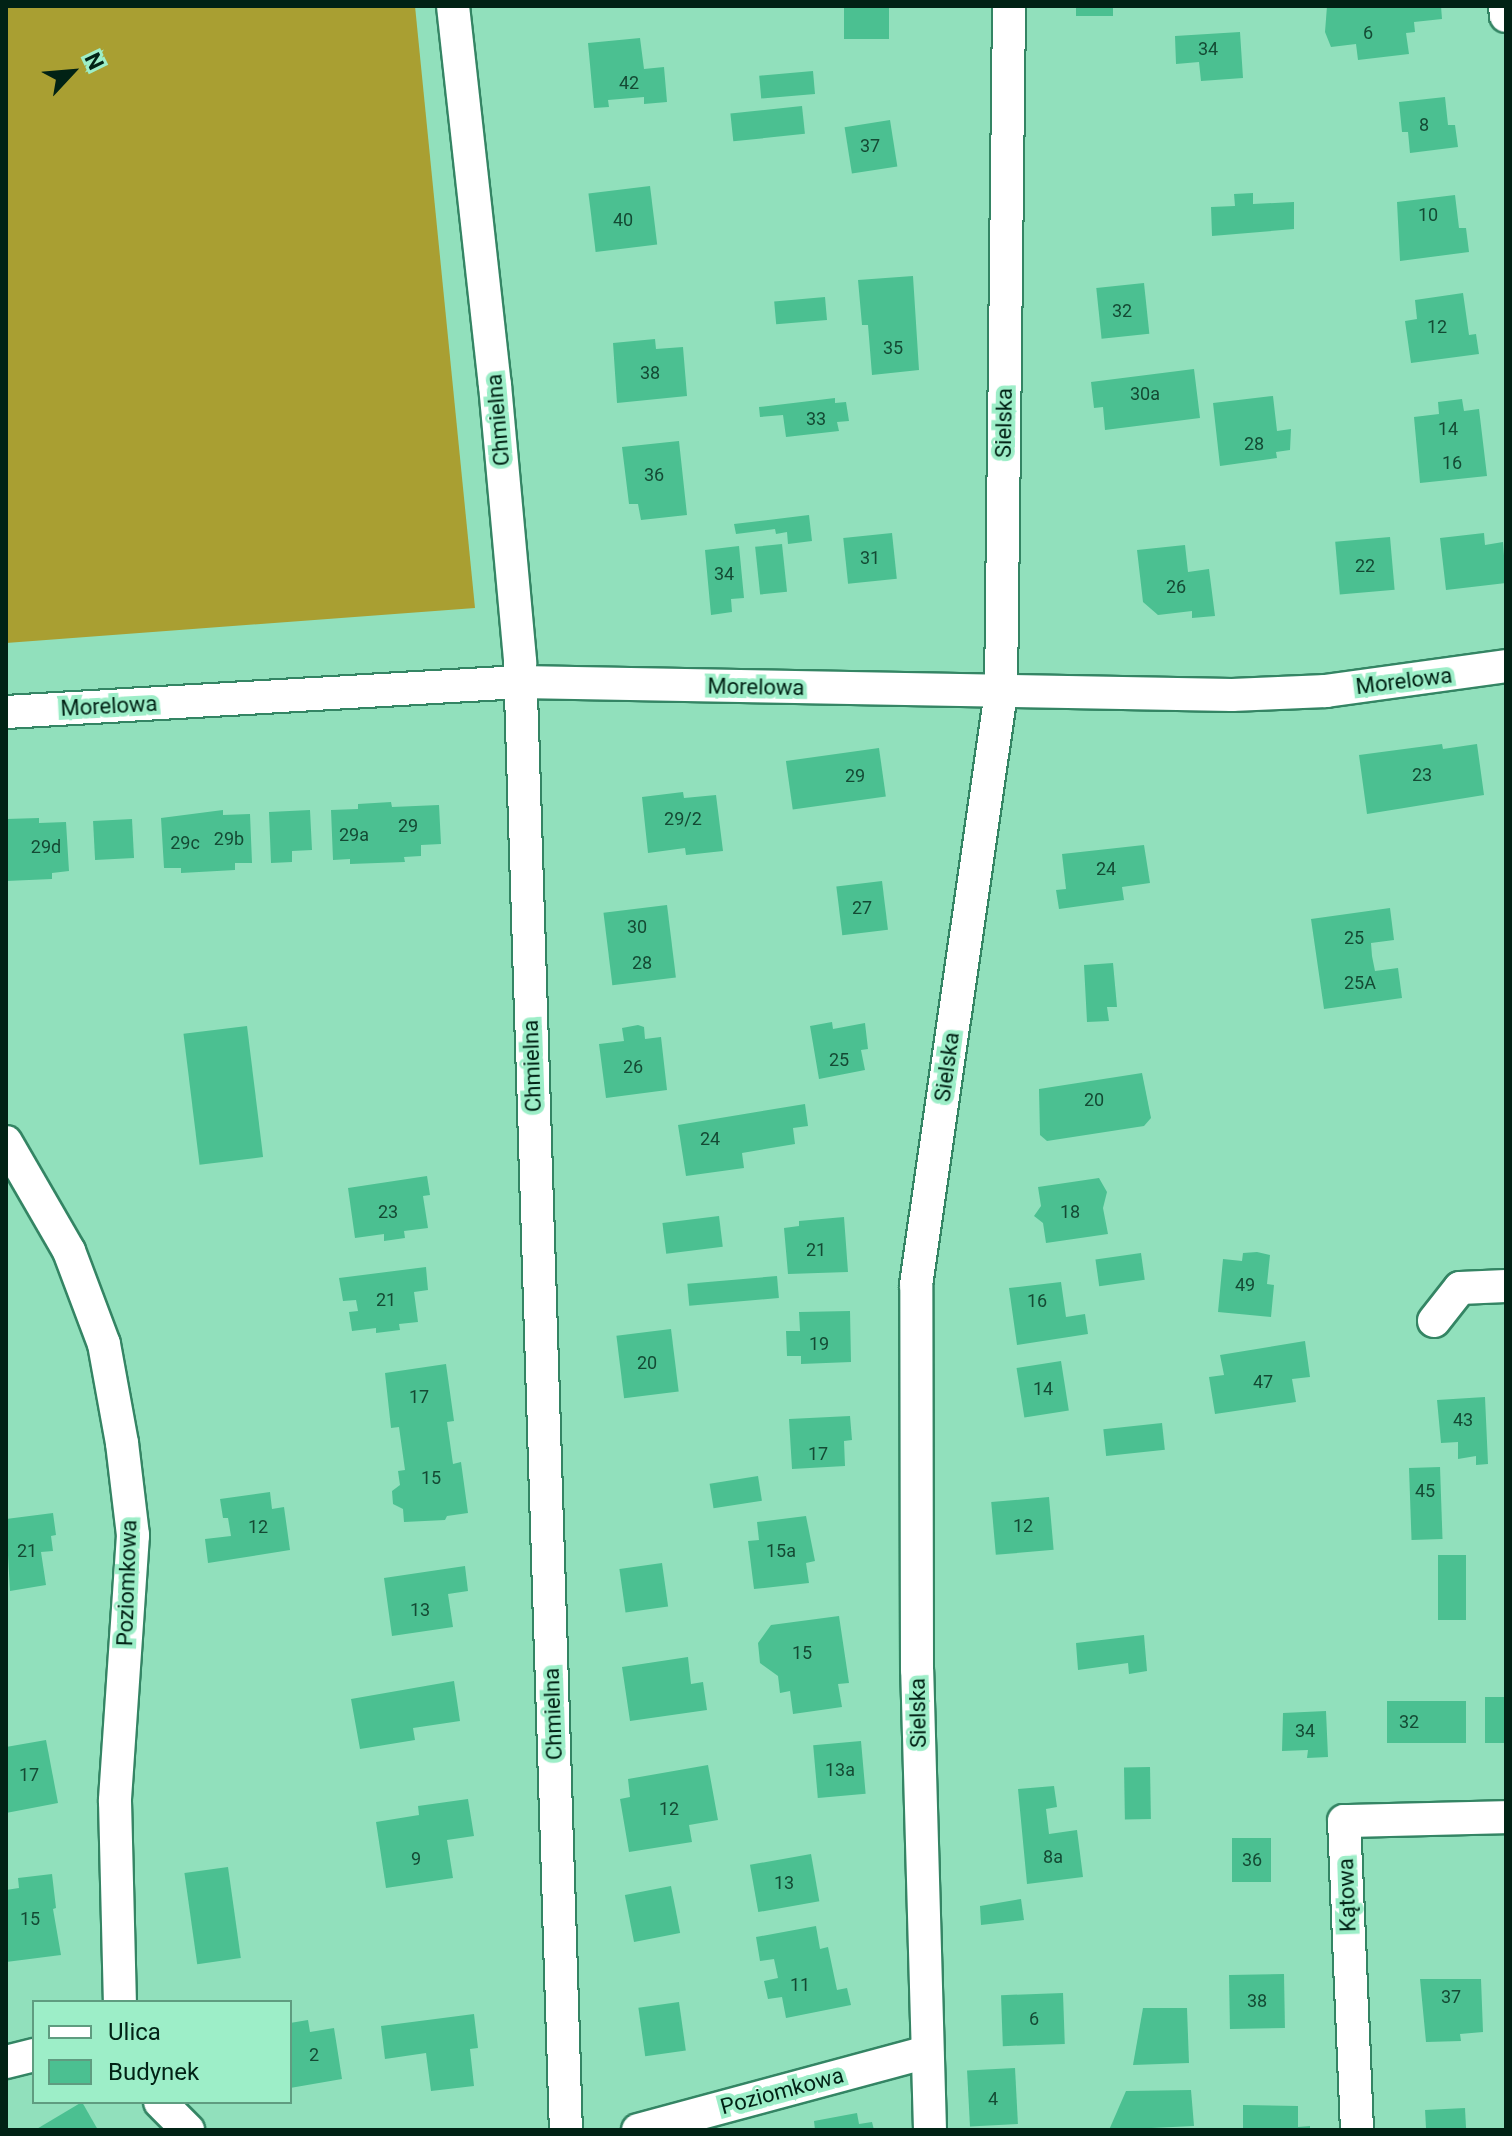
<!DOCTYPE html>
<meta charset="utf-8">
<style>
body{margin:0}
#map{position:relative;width:1512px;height:2136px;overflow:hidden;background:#91e0bc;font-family:Roboto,sans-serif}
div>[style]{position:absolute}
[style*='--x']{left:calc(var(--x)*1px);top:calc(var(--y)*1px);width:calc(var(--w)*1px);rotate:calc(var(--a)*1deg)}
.forest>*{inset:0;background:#a99f32}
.building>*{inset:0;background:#4bc091;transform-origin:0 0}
.roads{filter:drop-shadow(2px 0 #348564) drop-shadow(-2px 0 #348564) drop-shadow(0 2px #348564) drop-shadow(0 -2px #348564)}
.minor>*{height:32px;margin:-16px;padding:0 16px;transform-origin:16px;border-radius:16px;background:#fff}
span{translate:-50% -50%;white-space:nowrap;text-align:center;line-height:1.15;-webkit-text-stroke:8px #9deec8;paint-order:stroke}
.number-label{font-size:18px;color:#144a34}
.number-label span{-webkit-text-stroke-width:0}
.street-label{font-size:22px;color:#012215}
.frame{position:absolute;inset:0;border:8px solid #012215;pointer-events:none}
.legend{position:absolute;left:32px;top:2000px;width:260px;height:104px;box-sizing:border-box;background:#9deec8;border:2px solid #5f9c80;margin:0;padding:10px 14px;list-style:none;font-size:24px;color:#012215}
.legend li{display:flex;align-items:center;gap:16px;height:40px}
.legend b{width:40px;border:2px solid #5f9c80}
.north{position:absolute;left:32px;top:32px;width:80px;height:80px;-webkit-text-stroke:6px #9deec8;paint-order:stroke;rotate:64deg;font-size:22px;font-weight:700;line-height:32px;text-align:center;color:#012215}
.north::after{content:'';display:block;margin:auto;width:28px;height:36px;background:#012215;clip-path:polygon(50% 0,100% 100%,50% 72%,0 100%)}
</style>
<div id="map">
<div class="forest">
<i style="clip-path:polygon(6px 6px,415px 6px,475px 608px,6px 643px)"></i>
</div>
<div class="building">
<i style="left:844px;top:6px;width:45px;height:33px"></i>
<i style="left:1076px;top:6px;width:37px;height:10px"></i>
<i style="clip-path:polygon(1327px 6px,1441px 6px,1442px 19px,1414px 22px,1415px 32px,1406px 33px,1409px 54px,1358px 60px,1356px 44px,1331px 47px,1325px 32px)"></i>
<i style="clip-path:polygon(1240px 32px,1243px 78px,1201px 81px,1199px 62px,1176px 64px,1175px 36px)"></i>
<i style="clip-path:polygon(640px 38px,644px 69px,664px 67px,667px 102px,644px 104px,644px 97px,608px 100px,609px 107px,594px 108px,588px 43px)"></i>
<i style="left:813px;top:71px;width:23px;height:54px;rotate:85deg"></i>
<i style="clip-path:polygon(1445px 97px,1448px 125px,1455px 125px,1458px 147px,1410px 153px,1408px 132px,1402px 132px,1399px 102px)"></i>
<i style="left:802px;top:106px;width:28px;height:72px;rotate:84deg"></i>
<i style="left:890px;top:120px;width:47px;height:46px;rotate:81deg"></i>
<i style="left:650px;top:186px;width:59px;height:62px;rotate:83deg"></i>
<i style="clip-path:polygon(1253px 193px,1253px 204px,1294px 202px,1294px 229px,1212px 236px,1211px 207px,1235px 206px,1234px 194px)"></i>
<i style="clip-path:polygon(1455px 195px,1459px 228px,1466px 228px,1469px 252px,1400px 261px,1397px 202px)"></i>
<i style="clip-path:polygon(913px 276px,919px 370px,872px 375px,868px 325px,862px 325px,858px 280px)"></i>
<i style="left:1144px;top:283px;width:51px;height:48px;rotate:84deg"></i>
<i style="clip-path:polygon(1463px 293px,1469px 335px,1476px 334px,1479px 354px,1411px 363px,1405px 321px,1417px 319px,1415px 300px)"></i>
<i style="left:825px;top:297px;width:23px;height:51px;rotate:85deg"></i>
<i style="clip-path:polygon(655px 339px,656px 349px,683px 347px,687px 396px,617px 403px,613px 343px)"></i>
<i style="clip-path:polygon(1194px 369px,1200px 418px,1105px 430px,1103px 407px,1094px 408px,1091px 382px)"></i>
<i style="clip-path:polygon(1273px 396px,1277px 431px,1291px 429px,1290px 450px,1276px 452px,1277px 458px,1220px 466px,1213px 403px)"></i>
<i style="clip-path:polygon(835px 398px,835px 403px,846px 402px,849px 421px,837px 422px,839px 431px,786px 437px,783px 415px,760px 417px,759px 407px)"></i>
<i style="clip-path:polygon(1462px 399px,1464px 411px,1479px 409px,1487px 476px,1420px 483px,1414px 417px,1439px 414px,1438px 402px)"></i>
<i style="clip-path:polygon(679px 441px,687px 515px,641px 520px,638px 504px,629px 504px,622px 447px)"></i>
<i style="clip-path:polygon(809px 515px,812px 541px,788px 544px,787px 532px,776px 534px,775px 529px,736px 534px,734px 524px)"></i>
<i style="left:892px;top:533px;width:46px;height:49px;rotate:84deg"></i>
<i style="clip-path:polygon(1484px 533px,1485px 545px,1503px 542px,1506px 583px,1446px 590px,1440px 538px)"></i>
<i style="left:1390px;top:537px;width:53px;height:55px;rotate:85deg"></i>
<i style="left:782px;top:544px;width:48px;height:27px;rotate:84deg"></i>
<i style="clip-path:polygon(1185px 545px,1188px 572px,1209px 569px,1215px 616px,1192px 618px,1192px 611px,1158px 615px,1143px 602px,1137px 550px)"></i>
<i style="clip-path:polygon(739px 546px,744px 598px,731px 599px,732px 612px,711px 615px,705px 550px)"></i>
<i style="clip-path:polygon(1442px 744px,1443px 749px,1477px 744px,1484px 795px,1367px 814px,1359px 755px)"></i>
<i style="left:879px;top:748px;width:49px;height:94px;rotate:82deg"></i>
<i style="clip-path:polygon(683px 792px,684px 798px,716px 795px,723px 851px,686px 855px,685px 848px,648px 853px,642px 797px)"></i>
<i style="clip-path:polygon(391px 802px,392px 807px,439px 805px,441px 844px,421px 845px,421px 856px,404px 857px,405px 862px,350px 864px,350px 859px,333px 860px,331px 810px,358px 809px,358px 804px)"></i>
<i style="clip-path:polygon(223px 810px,223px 815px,250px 814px,252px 863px,235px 863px,235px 870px,181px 873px,181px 868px,164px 868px,161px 818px)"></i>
<i style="clip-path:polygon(310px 810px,312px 850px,292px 851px,292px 862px,271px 863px,269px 812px)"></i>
<i style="clip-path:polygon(39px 818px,39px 823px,66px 822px,69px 871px,52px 873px,52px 879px,6px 881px,6px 819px)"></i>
<i style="left:132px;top:819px;width:39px;height:39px;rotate:87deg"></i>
<i style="clip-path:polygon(1144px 845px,1150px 883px,1122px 887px,1124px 900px,1059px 909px,1056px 890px,1066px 889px,1062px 854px)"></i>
<i style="left:882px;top:881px;width:49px;height:46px;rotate:83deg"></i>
<i style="left:667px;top:905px;width:73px;height:64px;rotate:83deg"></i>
<i style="clip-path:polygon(1390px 908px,1394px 940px,1371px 943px,1372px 956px,1375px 971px,1398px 968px,1402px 998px,1324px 1009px,1311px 919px)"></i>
<i style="clip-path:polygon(1113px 963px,1117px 1007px,1107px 1007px,1109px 1021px,1087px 1022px,1084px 965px)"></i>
<i style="clip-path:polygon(832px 1022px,833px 1029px,865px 1023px,868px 1049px,861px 1050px,865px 1070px,819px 1079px,810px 1026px)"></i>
<i style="clip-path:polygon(638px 1025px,644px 1027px,645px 1039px,661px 1037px,667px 1090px,606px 1098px,599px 1044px,624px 1041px,622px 1028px)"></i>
<i style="left:247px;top:1026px;width:132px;height:64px;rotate:83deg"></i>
<i style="clip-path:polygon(1142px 1073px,1151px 1118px,1144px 1126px,1047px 1141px,1040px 1135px,1039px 1089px)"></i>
<i style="clip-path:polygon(805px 1104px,808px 1126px,793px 1128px,795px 1144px,742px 1153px,744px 1168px,686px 1176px,678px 1125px)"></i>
<i style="clip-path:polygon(427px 1176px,430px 1195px,423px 1196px,428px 1228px,404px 1231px,405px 1238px,384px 1241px,384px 1234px,355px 1238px,348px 1188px)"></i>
<i style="clip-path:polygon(1099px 1178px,1107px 1192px,1103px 1208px,1108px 1234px,1046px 1243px,1043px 1223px,1034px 1216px,1041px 1206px,1038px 1187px)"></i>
<i style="left:719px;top:1216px;width:31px;height:57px;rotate:83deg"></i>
<i style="clip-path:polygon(844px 1217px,848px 1272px,788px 1274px,784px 1228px,799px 1226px,799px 1221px)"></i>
<i style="clip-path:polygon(1257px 1252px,1270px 1255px,1267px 1284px,1274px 1285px,1271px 1317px,1218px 1312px,1223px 1259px,1242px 1261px,1243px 1253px)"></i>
<i style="left:1141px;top:1253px;width:27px;height:46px;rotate:82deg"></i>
<i style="clip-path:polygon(426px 1267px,428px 1290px,414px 1292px,418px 1322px,399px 1324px,400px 1330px,376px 1333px,376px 1328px,352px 1331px,349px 1312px,358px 1311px,356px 1300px,343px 1301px,339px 1278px)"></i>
<i style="left:777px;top:1276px;width:22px;height:90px;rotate:85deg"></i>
<i style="clip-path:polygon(1061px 1282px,1066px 1317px,1085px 1314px,1088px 1334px,1017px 1345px,1009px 1288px)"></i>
<i style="clip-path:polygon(850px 1311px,851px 1362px,801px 1364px,801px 1356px,787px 1356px,786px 1331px,800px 1331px,799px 1312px)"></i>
<i style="left:671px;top:1329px;width:63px;height:55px;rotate:83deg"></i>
<i style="clip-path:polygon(1305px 1341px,1310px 1377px,1292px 1379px,1296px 1402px,1215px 1414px,1209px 1377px,1224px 1375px,1220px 1355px)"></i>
<i style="left:1061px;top:1361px;width:50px;height:45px;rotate:81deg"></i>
<i style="clip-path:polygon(446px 1364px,454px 1421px,447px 1422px,453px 1464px,461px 1462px,468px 1513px,447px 1516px,445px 1520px,404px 1522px,403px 1509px,393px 1504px,392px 1491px,400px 1485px,398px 1471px,405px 1470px,399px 1427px,391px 1428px,385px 1373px)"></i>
<i style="clip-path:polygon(1485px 1397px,1488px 1464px,1476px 1465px,1476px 1456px,1458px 1459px,1458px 1442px,1441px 1443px,1437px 1400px)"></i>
<i style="clip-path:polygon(850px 1416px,852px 1440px,844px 1441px,845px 1466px,792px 1469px,789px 1419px)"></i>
<i style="left:1162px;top:1423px;width:27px;height:59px;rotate:84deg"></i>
<i style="left:1440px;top:1467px;width:72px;height:31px;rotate:88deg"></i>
<i style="left:758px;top:1476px;width:25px;height:49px;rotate:81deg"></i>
<i style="clip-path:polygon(270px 1492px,272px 1509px,284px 1507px,290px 1550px,208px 1563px,205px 1539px,231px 1536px,228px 1518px,223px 1518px,220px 1499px)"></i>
<i style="left:1049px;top:1497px;width:53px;height:58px;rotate:85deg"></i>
<i style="clip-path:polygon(53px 1513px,56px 1535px,51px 1536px,53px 1551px,41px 1552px,46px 1585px,10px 1591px,6px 1519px)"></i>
<i style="clip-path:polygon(806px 1516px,815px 1561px,806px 1563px,809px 1583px,754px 1589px,748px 1541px,759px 1540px,757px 1522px)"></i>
<i style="left:1438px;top:1555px;width:28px;height:65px"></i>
<i style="left:662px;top:1563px;width:44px;height:43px;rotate:82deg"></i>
<i style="clip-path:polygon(465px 1566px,468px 1591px,448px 1594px,453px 1627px,392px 1636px,384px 1578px)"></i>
<i style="clip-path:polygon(839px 1616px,849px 1683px,838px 1684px,842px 1707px,793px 1714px,790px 1691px,780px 1693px,778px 1676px,760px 1663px,758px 1643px,771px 1625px)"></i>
<i style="clip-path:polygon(1144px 1635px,1147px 1671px,1129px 1674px,1128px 1663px,1078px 1670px,1076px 1643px)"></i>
<i style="clip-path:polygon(688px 1657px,691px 1684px,703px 1682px,707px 1710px,630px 1721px,622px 1667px)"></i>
<i style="clip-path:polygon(454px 1681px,460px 1721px,413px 1728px,415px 1740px,360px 1749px,351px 1699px)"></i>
<i style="left:1506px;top:1697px;width:46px;height:21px;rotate:90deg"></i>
<i style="left:1387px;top:1701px;width:79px;height:42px"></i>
<i style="clip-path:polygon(1326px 1711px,1328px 1757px,1307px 1758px,1308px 1750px,1282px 1751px,1283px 1713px)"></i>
<i style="clip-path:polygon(46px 1740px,58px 1803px,6px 1813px,6px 1747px)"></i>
<i style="left:861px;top:1741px;width:53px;height:48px;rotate:85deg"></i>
<i style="clip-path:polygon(708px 1765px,718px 1820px,689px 1825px,692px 1842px,629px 1852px,620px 1799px,630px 1797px,628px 1779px)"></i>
<i style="left:1150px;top:1767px;width:52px;height:26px;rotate:89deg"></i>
<i style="clip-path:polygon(1054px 1786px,1057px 1807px,1046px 1809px,1049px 1834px,1077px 1830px,1083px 1877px,1027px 1884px,1018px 1789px)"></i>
<i style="clip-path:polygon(468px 1799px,474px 1836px,447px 1840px,453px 1878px,386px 1888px,376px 1822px,419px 1815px,418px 1806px)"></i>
<i style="left:1232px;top:1838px;width:39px;height:44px"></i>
<i style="left:811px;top:1854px;width:48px;height:62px;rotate:80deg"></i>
<i style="left:228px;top:1867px;width:92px;height:44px;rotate:82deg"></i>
<i style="clip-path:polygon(52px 1874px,56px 1908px,53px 1909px,61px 1955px,6px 1962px,6px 1890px,19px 1888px,18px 1878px)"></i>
<i style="left:671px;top:1886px;width:48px;height:47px;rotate:79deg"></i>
<i style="clip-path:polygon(1021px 1899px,1024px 1920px,981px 1925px,980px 1906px)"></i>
<i style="clip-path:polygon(816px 1926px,820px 1949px,828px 1947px,837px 1990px,847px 1988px,851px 2005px,786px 2018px,782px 1997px,768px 1999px,764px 1981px,778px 1978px,774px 1959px,760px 1961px,756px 1937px)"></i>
<i style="left:1284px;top:1974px;width:54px;height:55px;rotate:89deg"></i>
<i style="clip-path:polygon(1420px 1979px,1481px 1979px,1483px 2032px,1460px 2034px,1461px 2041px,1426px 2042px)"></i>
<i style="left:1063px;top:1993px;width:51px;height:62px;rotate:88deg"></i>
<i style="left:679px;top:2002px;width:49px;height:41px;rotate:82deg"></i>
<i style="clip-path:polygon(1143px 2008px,1187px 2008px,1189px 2063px,1133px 2065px)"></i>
<i style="clip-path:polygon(474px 2014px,478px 2048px,470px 2049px,474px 2086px,431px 2091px,426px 2053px,385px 2059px,381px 2026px)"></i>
<i style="clip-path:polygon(308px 2020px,310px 2032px,334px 2028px,342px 2079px,290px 2088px,290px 2023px)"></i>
<i style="left:1015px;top:2068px;width:56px;height:48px;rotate:87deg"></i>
<i style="clip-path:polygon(1191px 2090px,1194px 2126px,1109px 2130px,1126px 2091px)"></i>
<i style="clip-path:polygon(82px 2102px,98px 2130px,35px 2130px)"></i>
<i style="clip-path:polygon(1243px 2105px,1298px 2106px,1298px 2127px,1310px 2126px,1310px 2130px,1243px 2130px)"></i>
<i style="left:1465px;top:2108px;width:22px;height:40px;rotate:87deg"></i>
<i style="clip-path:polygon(857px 2113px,859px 2124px,872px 2122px,874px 2130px,815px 2130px,814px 2121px)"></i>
</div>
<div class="roads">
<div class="minor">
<i style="--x:453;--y:6;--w:381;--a:83.7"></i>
<i style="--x:495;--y:385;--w:278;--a:84.8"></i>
<i style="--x:520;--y:662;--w:1469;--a:88.21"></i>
<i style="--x:1505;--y:6;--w:10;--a:84"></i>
<i style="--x:6;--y:712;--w:515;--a:-3.34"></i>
<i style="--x:520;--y:682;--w:712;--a:1.05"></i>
<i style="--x:1232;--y:695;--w:94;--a:-2.4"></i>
<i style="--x:1326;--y:691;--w:182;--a:-7.9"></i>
<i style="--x:6;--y:1142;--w:126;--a:60"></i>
<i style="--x:69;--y:1251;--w:99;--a:69.4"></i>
<i style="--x:104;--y:1344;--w:101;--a:79.7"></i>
<i style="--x:122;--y:1443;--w:93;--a:83.2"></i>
<i style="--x:133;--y:1535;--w:267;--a:93.9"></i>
<i style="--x:115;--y:1801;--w:201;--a:88.6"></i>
<i style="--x:1434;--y:1321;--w:42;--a:-51.8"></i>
<i style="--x:1460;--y:1288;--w:46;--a:-2.5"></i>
<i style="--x:6;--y:2062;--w:29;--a:-14"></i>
<i style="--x:160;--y:2102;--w:40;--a:45"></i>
<i style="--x:638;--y:2130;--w:299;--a:-15.1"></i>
<i style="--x:930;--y:2130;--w:460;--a:-91.6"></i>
<i style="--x:917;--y:1670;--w:385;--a:-90.1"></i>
<i style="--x:916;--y:1285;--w:599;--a:-81.84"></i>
<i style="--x:1001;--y:692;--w:686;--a:-89.33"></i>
<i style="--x:1357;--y:2130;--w:309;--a:-92.4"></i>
<i style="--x:1344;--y:1821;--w:162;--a:-1.4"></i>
</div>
</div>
<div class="number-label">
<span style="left:1368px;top:33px">6</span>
<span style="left:1208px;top:49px">34</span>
<span style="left:629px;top:83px">42</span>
<span style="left:1424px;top:125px">8</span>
<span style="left:870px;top:146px">37</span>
<span style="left:1428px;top:215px">10</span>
<span style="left:623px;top:220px">40</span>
<span style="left:1122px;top:311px">32</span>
<span style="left:1437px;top:327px">12</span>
<span style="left:893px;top:348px">35</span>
<span style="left:650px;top:373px">38</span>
<span style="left:1145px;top:394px">30a</span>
<span style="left:816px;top:419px">33</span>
<span style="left:1448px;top:429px">14</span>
<span style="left:1254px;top:444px">28</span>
<span style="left:1452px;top:463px">16</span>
<span style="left:654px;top:475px">36</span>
<span style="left:870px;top:558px">31</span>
<span style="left:1365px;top:566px">22</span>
<span style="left:724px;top:574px">34</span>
<span style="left:1176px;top:587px">26</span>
<span style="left:1422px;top:775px">23</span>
<span style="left:855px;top:776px">29</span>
<span style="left:683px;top:819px">29/2</span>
<span style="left:408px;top:826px">29</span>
<span style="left:354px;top:835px">29a</span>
<span style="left:229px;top:839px">29b</span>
<span style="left:185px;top:843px">29c</span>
<span style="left:46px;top:847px">29d</span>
<span style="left:1106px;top:869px">24</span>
<span style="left:862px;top:908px">27</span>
<span style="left:637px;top:927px">30</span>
<span style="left:1354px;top:938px">25</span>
<span style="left:642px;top:963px">28</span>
<span style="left:1360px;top:983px">25A</span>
<span style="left:839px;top:1060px">25</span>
<span style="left:633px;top:1067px">26</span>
<span style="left:1094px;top:1100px">20</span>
<span style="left:710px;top:1139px">24</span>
<span style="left:388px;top:1212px">23</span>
<span style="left:1070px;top:1212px">18</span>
<span style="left:816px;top:1250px">21</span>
<span style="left:1245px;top:1285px">49</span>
<span style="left:386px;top:1300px">21</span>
<span style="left:1037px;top:1301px">16</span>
<span style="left:819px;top:1344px">19</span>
<span style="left:647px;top:1363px">20</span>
<span style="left:1263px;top:1382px">47</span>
<span style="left:1043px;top:1389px">14</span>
<span style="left:419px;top:1397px">17</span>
<span style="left:1463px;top:1420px">43</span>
<span style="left:818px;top:1454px">17</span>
<span style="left:431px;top:1478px">15</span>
<span style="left:1425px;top:1491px">45</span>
<span style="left:1023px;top:1526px">12</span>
<span style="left:258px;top:1527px">12</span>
<span style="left:27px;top:1551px">21</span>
<span style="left:781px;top:1551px">15a</span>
<span style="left:420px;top:1610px">13</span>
<span style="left:802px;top:1653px">15</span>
<span style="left:1409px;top:1722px">32</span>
<span style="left:1305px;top:1731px">34</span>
<span style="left:840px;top:1770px">13a</span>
<span style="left:29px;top:1775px">17</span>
<span style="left:669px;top:1809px">12</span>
<span style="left:1053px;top:1857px">8a</span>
<span style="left:416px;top:1859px">9</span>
<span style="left:1252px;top:1860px">36</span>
<span style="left:784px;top:1883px">13</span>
<span style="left:30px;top:1919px">15</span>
<span style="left:800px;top:1985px">11</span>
<span style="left:1451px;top:1997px">37</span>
<span style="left:1257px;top:2001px">38</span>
<span style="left:1034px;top:2019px">6</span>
<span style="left:314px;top:2055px">2</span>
<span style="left:993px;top:2099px">4</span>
</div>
<div class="street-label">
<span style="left:498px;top:420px;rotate:-95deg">Chmielna</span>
<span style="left:1004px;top:423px;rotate:-89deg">Sielska</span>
<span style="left:1404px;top:681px;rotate:-7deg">Morelowa</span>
<span style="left:756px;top:687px;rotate:1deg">Morelowa</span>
<span style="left:109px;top:706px;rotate:-3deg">Morelowa</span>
<span style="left:532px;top:1066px;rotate:-92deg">Chmielna</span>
<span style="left:947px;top:1067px;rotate:-82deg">Sielska</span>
<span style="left:127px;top:1583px;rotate:-88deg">Poziomkowa</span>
<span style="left:918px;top:1713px;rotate:-91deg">Sielska</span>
<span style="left:553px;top:1714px;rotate:-92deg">Chmielna</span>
<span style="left:1347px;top:1895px;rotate:-92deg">Kątowa</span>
<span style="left:782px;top:2091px;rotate:-15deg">Poziomkowa</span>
</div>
<div class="frame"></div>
<ul class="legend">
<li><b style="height:10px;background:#fff"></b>Ulica</li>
<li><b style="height:22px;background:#4bc091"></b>Budynek</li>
</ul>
<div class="north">N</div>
</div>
